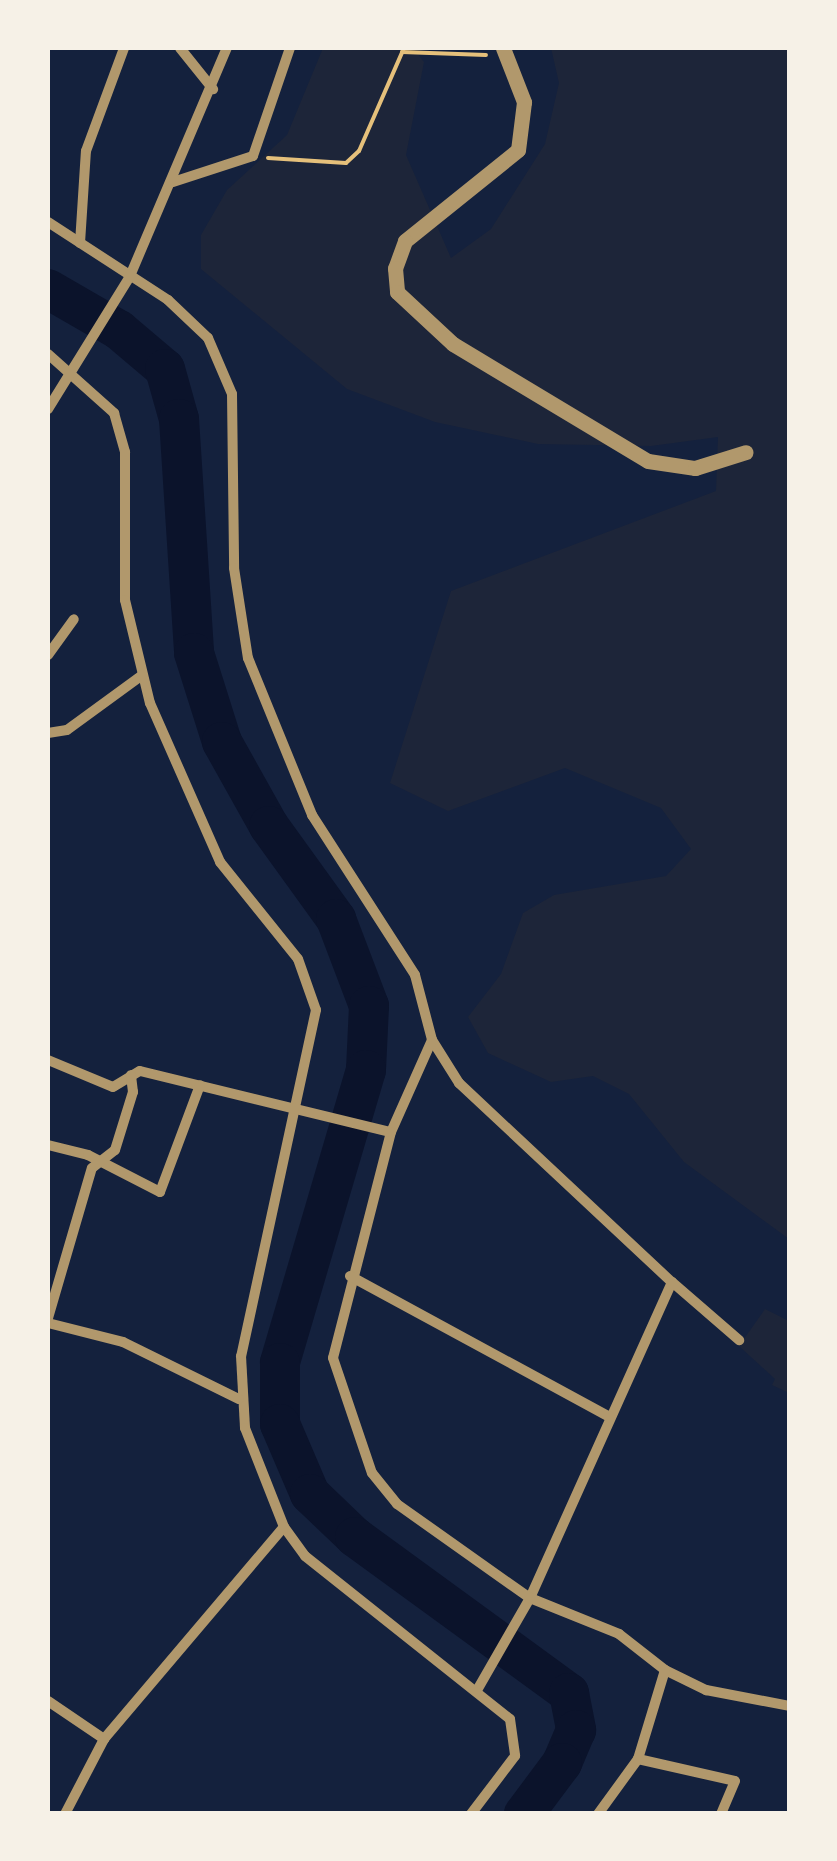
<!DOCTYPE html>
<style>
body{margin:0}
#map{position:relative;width:837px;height:1861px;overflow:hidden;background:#14213d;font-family:"Space Grotesk",sans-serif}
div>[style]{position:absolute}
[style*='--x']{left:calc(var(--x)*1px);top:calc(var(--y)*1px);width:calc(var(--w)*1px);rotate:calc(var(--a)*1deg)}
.green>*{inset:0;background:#1d2539}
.river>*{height:40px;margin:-20px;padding:0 20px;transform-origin:20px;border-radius:20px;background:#0b132b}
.path>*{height:4px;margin:-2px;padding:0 2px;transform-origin:2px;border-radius:2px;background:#e5c07b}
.minor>*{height:10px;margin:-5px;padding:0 5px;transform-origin:5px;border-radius:5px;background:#b1986c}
.tertiary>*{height:15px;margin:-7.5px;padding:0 7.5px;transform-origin:7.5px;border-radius:7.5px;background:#b1986c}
span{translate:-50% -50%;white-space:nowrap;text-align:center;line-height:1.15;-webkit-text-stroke:9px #f6f1e7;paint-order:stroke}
.frame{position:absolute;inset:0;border:50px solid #f6f1e7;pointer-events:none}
</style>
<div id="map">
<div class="green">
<i style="clip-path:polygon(323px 48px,413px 48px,424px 62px,406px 155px,451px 258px,491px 229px,545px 144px,559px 83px,551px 48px,789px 48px,789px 1239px,684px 1162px,629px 1094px,593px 1076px,551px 1082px,488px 1053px,468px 1017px,501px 974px,523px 913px,554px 895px,666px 876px,691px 849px,661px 808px,565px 768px,448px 811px,390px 783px,451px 591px,716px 491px,718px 437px,651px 446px,538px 444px,435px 422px,347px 389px,201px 269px,201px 235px,227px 190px,287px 135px)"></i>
<i style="clip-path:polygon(765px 1309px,789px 1321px,789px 1393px,772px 1385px,775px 1379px,739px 1346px)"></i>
</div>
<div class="river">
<i style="--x:48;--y:289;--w:82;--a:30"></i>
<i style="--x:119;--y:330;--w:60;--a:40.3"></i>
<i style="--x:165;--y:369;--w:52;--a:74.4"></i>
<i style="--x:179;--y:419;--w:234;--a:86.3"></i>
<i style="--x:194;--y:653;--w:93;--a:72.5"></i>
<i style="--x:222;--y:742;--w:96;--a:60.8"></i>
<i style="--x:269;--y:826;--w:115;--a:54.2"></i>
<i style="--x:336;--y:919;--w:93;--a:69.2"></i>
<i style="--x:369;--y:1006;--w:64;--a:92.7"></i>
<i style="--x:366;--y:1070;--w:305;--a:106.4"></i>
<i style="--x:280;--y:1363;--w:61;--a:90"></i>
<i style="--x:280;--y:1424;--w:76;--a:66.8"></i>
<i style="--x:310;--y:1494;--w:62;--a:43.7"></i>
<i style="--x:355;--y:1537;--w:265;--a:36.1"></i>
<i style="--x:569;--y:1693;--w:38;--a:79"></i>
<i style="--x:576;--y:1730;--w:36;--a:113"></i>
<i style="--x:562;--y:1763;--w:64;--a:126.7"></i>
</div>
<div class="path">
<i style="--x:402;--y:52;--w:84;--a:2"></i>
<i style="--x:268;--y:158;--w:78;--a:3.7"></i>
<i style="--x:346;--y:163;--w:18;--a:-43"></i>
<i style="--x:359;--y:151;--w:112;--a:-66.4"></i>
</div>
<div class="minor">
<i style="--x:180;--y:48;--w:53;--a:51.2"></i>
<i style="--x:173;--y:182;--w:84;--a:-18"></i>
<i style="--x:253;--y:156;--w:114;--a:-71.1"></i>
<i style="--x:48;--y:222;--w:143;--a:33"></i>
<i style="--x:168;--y:300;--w:55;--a:43.5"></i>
<i style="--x:208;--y:338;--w:61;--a:66.8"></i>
<i style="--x:232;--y:394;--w:174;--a:89.3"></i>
<i style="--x:234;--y:568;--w:91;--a:81.2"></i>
<i style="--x:248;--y:658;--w:170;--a:67.8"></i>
<i style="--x:312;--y:815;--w:190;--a:57.2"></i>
<i style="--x:415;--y:975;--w:67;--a:75.3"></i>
<i style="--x:432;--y:1040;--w:51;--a:57.9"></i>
<i style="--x:459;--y:1083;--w:291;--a:43.1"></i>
<i style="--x:672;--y:1282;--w:346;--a:114.2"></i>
<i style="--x:530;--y:1598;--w:106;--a:119.9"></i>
<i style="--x:80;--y:243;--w:92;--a:-86.3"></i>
<i style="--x:86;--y:151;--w:110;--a:-69.7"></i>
<i style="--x:48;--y:354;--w:89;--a:41.8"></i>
<i style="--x:114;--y:413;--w:41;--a:74.2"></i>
<i style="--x:125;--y:452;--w:148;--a:90"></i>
<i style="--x:125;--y:600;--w:106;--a:76.4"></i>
<i style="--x:150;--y:703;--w:174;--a:66.2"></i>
<i style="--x:220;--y:862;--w:124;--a:51.2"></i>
<i style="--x:298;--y:959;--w:54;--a:70.6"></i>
<i style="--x:316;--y:1010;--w:354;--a:102.2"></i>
<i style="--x:241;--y:1356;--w:72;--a:86.8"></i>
<i style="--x:245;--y:1428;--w:106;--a:68.5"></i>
<i style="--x:284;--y:1527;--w:36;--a:54"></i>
<i style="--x:305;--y:1556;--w:262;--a:38.5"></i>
<i style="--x:510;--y:1719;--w:37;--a:82"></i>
<i style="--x:515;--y:1756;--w:73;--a:127.2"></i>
<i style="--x:48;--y:409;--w:156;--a:-58.3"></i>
<i style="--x:130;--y:276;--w:248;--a:-67"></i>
<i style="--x:48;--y:655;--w:44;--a:-54.2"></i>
<i style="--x:48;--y:733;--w:19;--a:-9"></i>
<i style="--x:67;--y:730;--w:92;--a:-36.1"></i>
<i style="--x:432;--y:1040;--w:101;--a:114"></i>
<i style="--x:391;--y:1132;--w:233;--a:104.4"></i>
<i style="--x:333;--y:1358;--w:121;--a:71.3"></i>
<i style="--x:372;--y:1473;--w:40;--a:51"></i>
<i style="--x:397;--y:1504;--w:163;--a:35.3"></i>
<i style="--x:530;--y:1598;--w:96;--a:22"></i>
<i style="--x:619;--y:1634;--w:58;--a:38"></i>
<i style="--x:665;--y:1670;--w:46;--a:26"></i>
<i style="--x:706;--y:1690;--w:86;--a:10.8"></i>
<i style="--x:48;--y:1060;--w:70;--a:22.6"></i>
<i style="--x:113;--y:1087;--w:31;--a:-31"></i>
<i style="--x:140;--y:1071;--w:258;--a:13.7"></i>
<i style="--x:48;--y:1145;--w:41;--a:14"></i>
<i style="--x:88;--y:1155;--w:81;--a:27.2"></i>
<i style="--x:160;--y:1192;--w:114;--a:-69.5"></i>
<i style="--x:350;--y:1276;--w:296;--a:28.5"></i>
<i style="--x:672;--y:1282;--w:89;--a:40.9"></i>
<i style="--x:48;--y:1318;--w:156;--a:-73.7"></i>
<i style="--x:92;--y:1168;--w:29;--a:-38"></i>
<i style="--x:115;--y:1150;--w:61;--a:-72.8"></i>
<i style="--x:133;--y:1092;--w:17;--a:-97"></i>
<i style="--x:48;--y:1323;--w:77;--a:14.2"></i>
<i style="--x:123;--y:1342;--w:129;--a:26.2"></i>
<i style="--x:48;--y:1701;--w:68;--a:34.2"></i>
<i style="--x:638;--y:1759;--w:99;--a:12.8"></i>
<i style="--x:735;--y:1781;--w:36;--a:113"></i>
<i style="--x:65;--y:1814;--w:85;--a:-62.5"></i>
<i style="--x:104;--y:1739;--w:278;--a:-49.7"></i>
<i style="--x:598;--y:1814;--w:68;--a:-54"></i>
<i style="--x:638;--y:1759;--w:93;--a:-73.1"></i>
</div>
<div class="tertiary">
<i style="--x:503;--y:48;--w:58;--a:68.7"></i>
<i style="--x:524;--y:102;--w:48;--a:97.1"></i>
<i style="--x:518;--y:150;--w:145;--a:141.2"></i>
<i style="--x:405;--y:241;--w:29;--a:110"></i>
<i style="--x:395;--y:268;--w:24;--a:85"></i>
<i style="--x:397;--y:292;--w:76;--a:42.9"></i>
<i style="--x:453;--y:344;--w:227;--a:31"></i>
<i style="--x:648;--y:461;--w:48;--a:8.5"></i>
<i style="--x:695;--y:468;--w:53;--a:-17.4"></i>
</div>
<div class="frame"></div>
</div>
